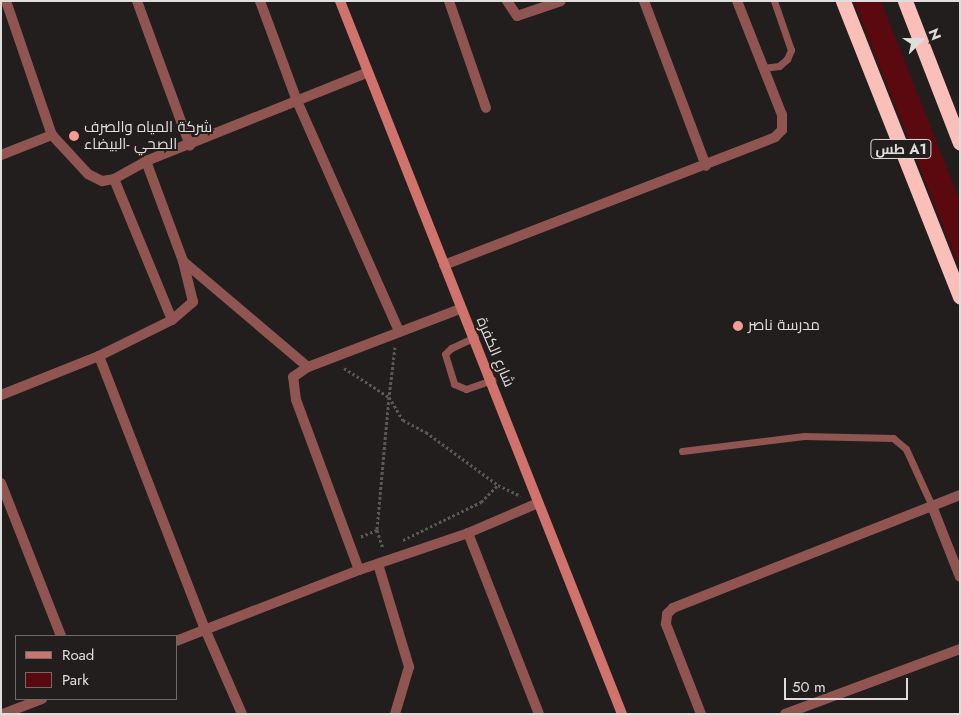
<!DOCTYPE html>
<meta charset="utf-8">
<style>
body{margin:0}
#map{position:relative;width:961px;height:715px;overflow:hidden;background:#221e1d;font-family:Jost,Cairo,sans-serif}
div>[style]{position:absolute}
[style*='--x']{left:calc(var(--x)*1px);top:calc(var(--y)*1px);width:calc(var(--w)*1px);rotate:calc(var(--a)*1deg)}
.green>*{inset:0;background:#5a090f}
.path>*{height:3px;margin-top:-1.5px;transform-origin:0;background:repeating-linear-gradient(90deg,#5b5857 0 2.5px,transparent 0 5px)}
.lane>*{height:7px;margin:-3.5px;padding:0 3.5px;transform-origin:3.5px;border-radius:3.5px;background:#905551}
.street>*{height:10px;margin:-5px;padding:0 5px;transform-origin:5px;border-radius:5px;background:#905551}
.secondary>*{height:10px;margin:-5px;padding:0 5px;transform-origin:5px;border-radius:5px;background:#d1736d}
.highway>*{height:15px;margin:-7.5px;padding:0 7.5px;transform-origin:7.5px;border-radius:7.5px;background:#fbbfb9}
.dots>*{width:14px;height:14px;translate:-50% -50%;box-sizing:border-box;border:2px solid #221e1d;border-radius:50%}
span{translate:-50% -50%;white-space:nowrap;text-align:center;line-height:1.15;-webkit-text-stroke:4px #221e1d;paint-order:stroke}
.shield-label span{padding:1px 4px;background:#221e1d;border:1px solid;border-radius:4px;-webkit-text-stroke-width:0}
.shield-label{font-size:14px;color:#e0dddd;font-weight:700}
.poi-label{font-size:15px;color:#e0dddd}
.left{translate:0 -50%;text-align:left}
.street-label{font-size:15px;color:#e0dddd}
.frame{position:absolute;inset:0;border:2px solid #e0dddd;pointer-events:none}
.legend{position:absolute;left:15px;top:635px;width:162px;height:65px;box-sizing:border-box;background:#221e1d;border:1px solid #6e6a6a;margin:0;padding:6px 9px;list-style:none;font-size:15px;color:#e0dddd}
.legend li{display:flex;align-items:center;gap:10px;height:25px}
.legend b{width:25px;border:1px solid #6e6a6a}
.north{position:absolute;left:896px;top:15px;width:50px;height:50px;-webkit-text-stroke:4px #221e1d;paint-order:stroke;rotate:68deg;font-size:14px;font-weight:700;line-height:20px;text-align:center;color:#e0dddd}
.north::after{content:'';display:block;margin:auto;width:18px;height:22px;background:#e0dddd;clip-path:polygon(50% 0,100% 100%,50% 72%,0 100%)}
.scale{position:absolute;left:784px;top:678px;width:124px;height:22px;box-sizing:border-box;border:2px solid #e0dddd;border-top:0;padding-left:6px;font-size:15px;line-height:18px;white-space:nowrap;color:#e0dddd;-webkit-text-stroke:4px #221e1d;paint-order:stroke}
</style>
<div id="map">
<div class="green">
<i style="clip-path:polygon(854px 1px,881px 1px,960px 201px,960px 269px)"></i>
</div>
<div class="path">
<i style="--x:395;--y:347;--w:50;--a:96.8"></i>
<i style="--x:389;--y:397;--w:27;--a:59"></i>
<i style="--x:403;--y:420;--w:26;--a:28"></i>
<i style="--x:426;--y:432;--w:89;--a:36.4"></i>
<i style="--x:498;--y:485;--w:25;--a:26"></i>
<i style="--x:344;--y:368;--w:54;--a:32.8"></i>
<i style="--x:389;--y:397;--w:134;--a:95.2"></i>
<i style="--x:377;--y:530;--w:18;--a:158"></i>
<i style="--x:377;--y:530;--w:19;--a:72"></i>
<i style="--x:403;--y:540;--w:87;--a:-26"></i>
<i style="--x:481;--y:502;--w:24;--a:-45"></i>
</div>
<div class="lane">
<i style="--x:763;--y:68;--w:16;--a:-7"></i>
<i style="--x:779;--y:66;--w:11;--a:-41"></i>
<i style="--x:787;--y:59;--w:10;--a:-66"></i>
<i style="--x:791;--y:50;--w:52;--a:-109.1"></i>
<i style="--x:475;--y:337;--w:26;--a:155"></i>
<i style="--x:451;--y:348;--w:8;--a:135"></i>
<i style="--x:445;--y:354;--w:31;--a:73"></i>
<i style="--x:454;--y:384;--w:13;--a:23"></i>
<i style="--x:466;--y:389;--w:28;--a:-19"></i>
<i style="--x:682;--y:451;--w:123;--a:-7"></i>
<i style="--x:804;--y:436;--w:89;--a:1.3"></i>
<i style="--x:893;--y:438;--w:17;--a:40"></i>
<i style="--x:906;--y:449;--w:63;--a:65.5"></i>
</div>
<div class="street">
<i style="--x:6;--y:1;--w:142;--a:71.1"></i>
<i style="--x:52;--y:135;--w:53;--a:47.3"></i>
<i style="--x:88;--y:174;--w:16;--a:27"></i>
<i style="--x:102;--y:181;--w:12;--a:-9"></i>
<i style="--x:114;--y:179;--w:152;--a:67.6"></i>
<i style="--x:137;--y:1;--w:154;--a:69.9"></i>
<i style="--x:260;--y:1;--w:107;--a:69.7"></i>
<i style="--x:297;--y:101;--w:252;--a:66.1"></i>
<i style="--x:449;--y:1;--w:113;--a:70.9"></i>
<i style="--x:507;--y:1;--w:18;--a:56"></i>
<i style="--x:517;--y:16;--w:46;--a:-18.8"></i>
<i style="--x:644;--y:1;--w:176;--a:69.4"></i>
<i style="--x:1;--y:155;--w:55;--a:-21.4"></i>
<i style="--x:114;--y:179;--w:37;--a:-29"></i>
<i style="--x:146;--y:161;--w:239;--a:-21.8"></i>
<i style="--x:184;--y:262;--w:162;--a:40.3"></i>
<i style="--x:444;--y:265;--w:355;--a:-21.1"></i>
<i style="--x:775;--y:137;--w:10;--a:-45"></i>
<i style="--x:782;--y:130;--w:15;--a:-90"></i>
<i style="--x:782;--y:115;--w:123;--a:-111.5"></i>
<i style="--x:99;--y:356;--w:293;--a:68.8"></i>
<i style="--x:205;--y:629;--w:93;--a:66.5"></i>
<i style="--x:1;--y:395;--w:105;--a:-21.7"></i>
<i style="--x:99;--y:356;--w:81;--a:-26.3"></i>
<i style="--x:172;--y:320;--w:28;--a:-41"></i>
<i style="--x:193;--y:302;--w:42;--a:-103.7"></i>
<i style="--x:183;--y:261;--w:107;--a:-110.3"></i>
<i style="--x:1;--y:483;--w:164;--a:68.6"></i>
<i style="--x:932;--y:506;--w:76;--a:68.5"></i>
<i style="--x:468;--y:533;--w:194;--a:68.6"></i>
<i style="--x:378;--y:564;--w:108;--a:73.2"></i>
<i style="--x:409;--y:667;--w:49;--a:106.6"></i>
<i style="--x:359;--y:570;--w:181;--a:-110.3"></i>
<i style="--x:296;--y:400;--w:23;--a:-97"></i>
<i style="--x:293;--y:377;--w:18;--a:-34"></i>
<i style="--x:308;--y:367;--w:163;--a:-20.9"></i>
<i style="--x:176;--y:641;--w:196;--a:-21.2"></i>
<i style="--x:359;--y:570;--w:115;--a:-18.7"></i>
<i style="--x:468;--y:533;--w:74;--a:-23.1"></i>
<i style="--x:3;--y:714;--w:42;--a:-21"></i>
<i style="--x:701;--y:714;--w:97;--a:-111.3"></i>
<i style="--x:666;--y:624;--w:10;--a:-84"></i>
<i style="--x:667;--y:614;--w:8;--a:-45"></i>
<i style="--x:673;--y:608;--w:308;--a:-21.5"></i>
<i style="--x:785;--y:714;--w:187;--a:-20.4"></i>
</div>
<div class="secondary">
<i style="--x:340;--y:1;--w:767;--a:68.42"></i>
</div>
<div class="highway">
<i style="--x:843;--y:1;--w:318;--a:68.4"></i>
<i style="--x:905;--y:1;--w:152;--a:68.8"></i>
</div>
<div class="dots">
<i style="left:74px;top:136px;background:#f59c95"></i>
<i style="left:738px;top:326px;background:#f59c95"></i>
</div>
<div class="shield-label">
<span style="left:901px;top:149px">طس A1</span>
</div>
<div class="poi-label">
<span class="left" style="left:84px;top:136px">شركة المياه والصرف<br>الصحي -البيضاء</span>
<span class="left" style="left:748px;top:326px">مدرسة ناصر</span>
</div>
<div class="street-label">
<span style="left:495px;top:352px;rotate:67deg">شارع الكفرة</span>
</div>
<div class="frame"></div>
<ul class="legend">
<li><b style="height:6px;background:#d1736d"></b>Road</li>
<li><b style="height:14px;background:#5a090f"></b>Park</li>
</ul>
<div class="north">N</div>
<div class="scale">50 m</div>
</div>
